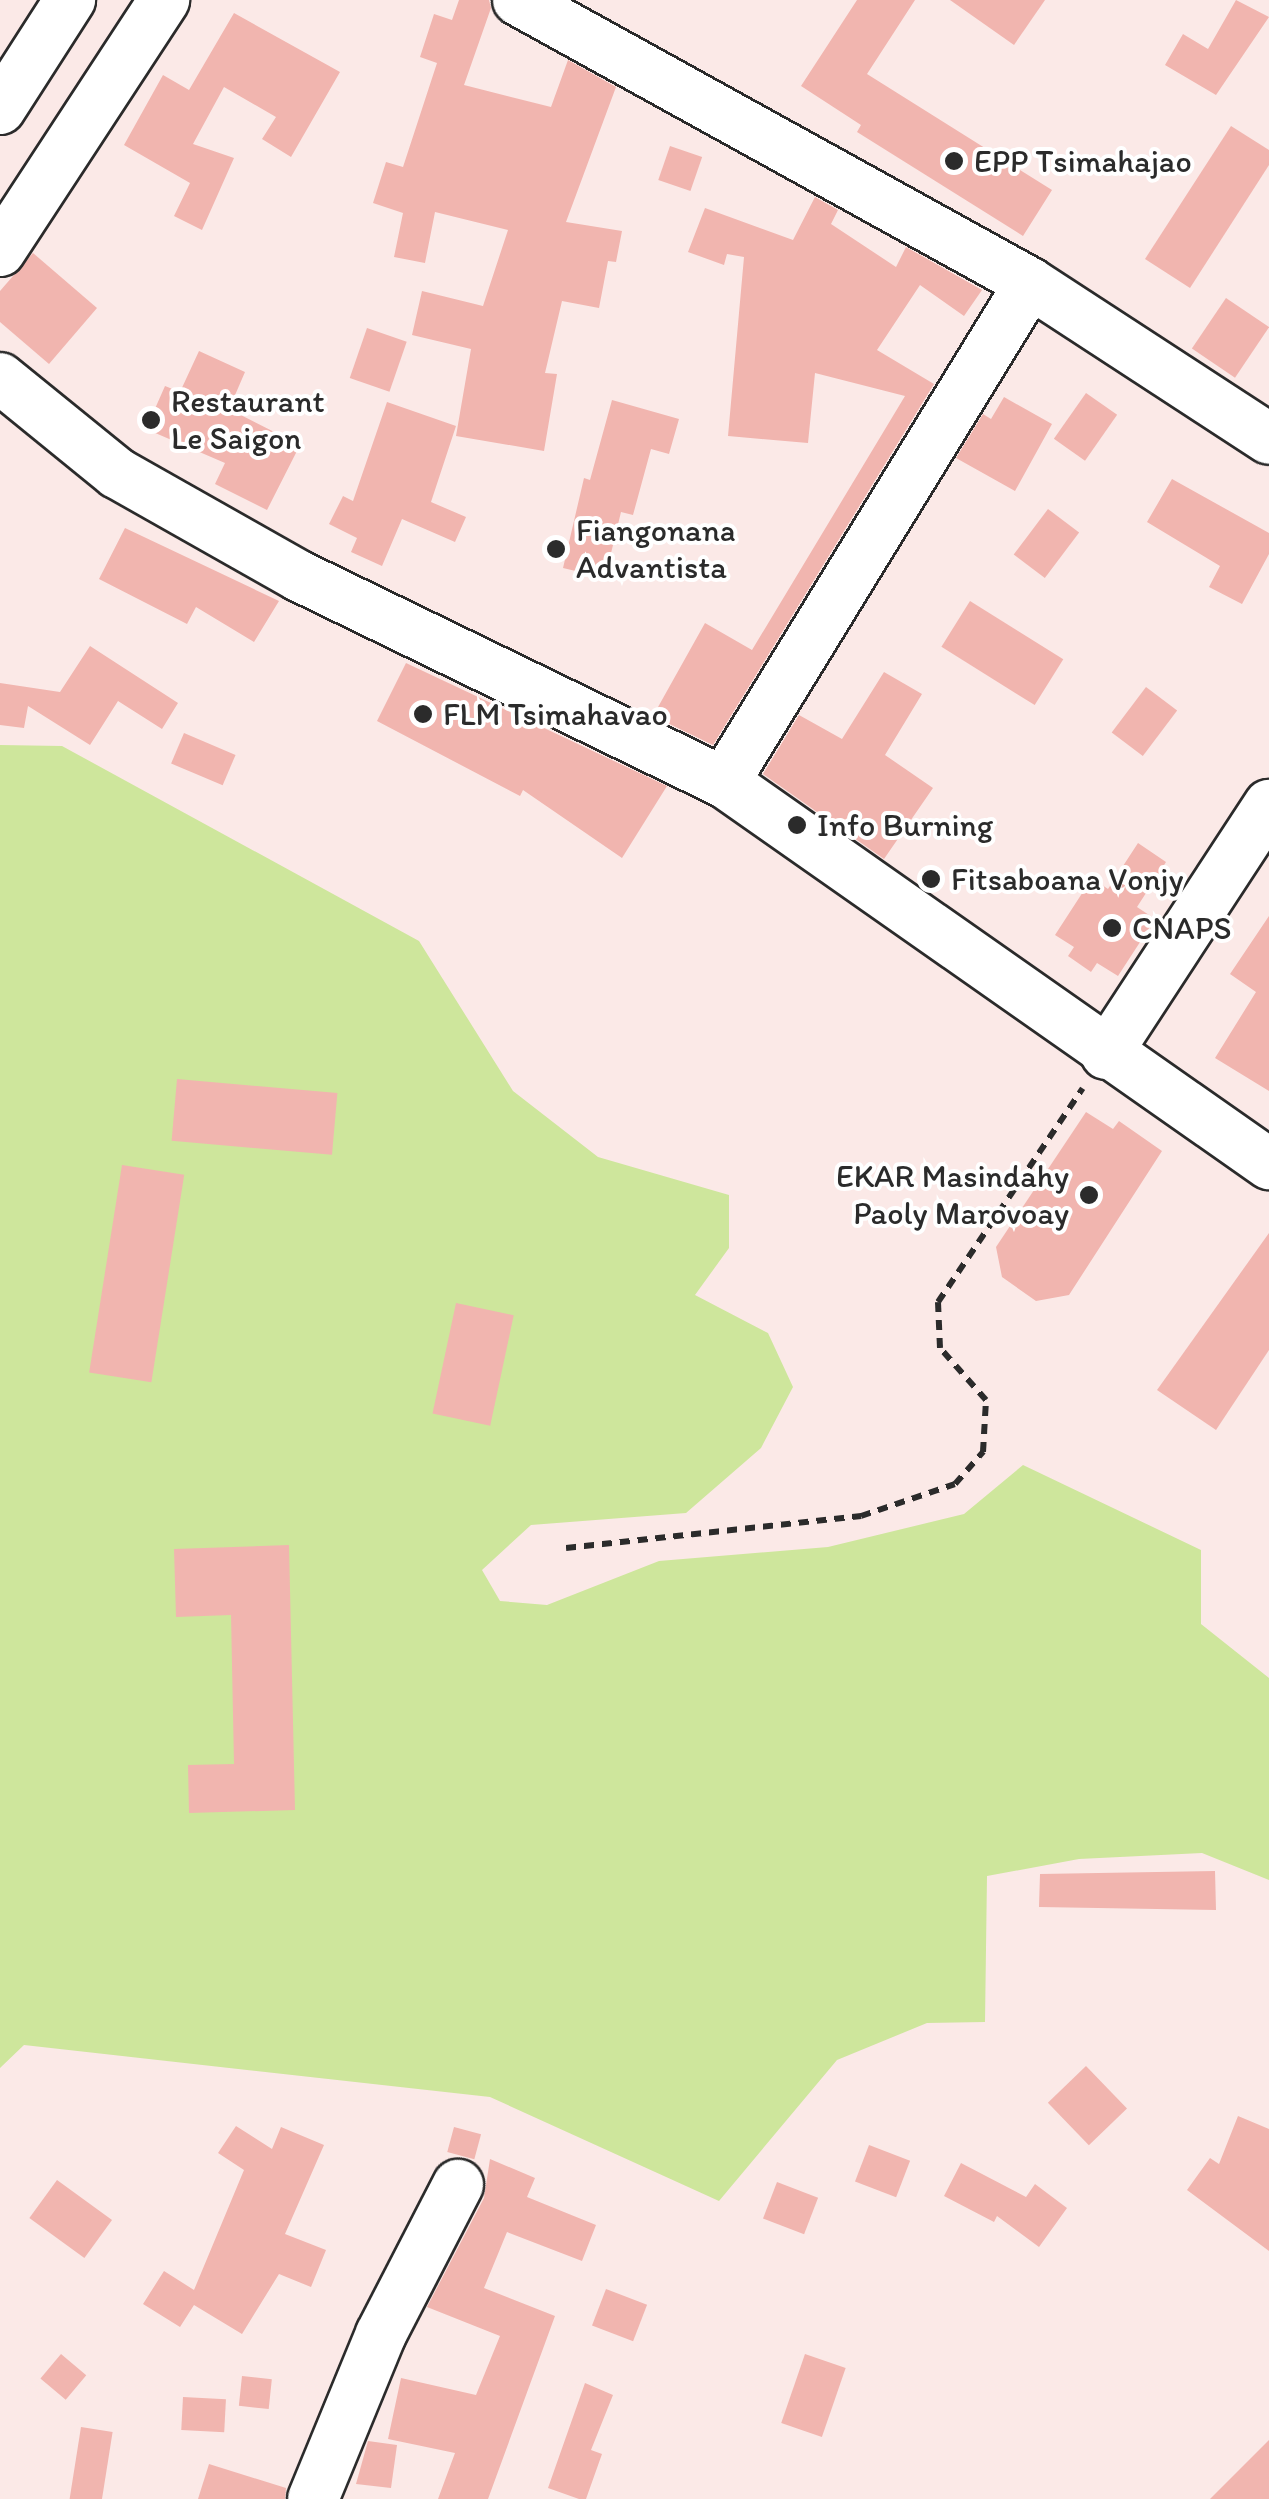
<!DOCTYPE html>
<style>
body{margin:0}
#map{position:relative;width:1269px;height:2499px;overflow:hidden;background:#fbe9e7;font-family:Itim,sans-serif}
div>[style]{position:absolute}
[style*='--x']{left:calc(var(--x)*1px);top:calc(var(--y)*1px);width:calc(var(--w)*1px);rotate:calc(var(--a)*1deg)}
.green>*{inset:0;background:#cee69c}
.building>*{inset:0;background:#f1b5af;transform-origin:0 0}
.path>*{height:6px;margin-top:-3px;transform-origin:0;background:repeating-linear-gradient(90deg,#2b2b2b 0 10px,transparent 0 18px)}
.roads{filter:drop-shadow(2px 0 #2b2b2b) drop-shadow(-2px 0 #2b2b2b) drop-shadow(0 2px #2b2b2b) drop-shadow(0 -2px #2b2b2b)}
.minor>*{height:50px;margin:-25px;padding:0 25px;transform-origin:25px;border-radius:25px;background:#fff}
.dots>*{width:28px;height:28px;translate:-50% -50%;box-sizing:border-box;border:5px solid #fff;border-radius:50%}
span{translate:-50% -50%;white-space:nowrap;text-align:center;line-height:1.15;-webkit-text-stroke:8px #fff;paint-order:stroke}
.poi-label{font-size:32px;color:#2b2b2b}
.left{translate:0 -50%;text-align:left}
.right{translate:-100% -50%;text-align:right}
</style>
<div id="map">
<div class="green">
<i style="clip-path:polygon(0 745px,62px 746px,419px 941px,513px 1091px,598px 1157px,729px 1195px,729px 1248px,695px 1295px,768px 1333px,793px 1387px,761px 1448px,686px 1513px,531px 1525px,482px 1570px,500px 1601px,547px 1605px,659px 1561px,828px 1547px,964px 1514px,1023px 1465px,1201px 1550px,1201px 1624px,1269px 1678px,1269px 1880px,1202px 1853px,1079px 1859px,987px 1876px,985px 2022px,927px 2023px,837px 2060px,719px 2201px,490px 2097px,24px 2045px,0 2068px)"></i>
</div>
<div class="building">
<i style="clip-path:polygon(459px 0,489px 0,491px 8px,464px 85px,551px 107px,568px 60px,616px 87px,566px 222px,622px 231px,616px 262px,608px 261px,599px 308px,562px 301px,545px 373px,557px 374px,544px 451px,456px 436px,471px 349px,412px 335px,422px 291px,483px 306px,508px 230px,435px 212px,425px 263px,394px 257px,403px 213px,373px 203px,386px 162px,403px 167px,437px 63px,420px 57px,434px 14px,452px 20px)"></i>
<i style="clip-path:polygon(857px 0,915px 0,867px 74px,1052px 190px,1023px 236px,857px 132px,861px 125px,801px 86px)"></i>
<i style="clip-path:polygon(950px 0,1045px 0,1014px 45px)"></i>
<i style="clip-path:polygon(1236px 0,1269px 17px,1216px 95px,1165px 65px,1183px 34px,1208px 49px)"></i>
<i style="clip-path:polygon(234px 13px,340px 72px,291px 157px,262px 139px,276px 117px,224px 87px,193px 144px,234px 158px,202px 230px,174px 216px,190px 183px,124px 145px,163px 75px,189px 90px)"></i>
<i style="clip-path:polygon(1231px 126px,1269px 150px,1269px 165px,1190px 288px,1145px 259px)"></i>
<i style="left:670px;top:146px;width:34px;height:36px;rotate:19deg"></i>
<i style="clip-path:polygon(815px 197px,838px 210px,831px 224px,896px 267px,906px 247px,982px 290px,964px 316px,920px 285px,877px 350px,934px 384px,713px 745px,653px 716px,705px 623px,752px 650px,905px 396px,815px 373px,808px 443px,728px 436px,744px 257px,727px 254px,724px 265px,688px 252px,705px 208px,793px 240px)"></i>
<i style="clip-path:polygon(33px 253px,97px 308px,49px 364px,0 322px,0 291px)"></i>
<i style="left:1226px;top:298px;width:52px;height:61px;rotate:34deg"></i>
<i style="left:367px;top:328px;width:42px;height:53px;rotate:19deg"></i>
<i style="clip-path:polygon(199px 351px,245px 372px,229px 409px,300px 445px,267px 510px,215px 484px,225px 463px,146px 429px,165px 386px,180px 392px)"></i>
<i style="left:1086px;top:393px;width:38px;height:56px;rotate:35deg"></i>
<i style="clip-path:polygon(1004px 397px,1052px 424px,1015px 491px,956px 458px,983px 414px,991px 419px)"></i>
<i style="clip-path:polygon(612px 400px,679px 419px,669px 454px,651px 449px,633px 515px,621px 512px,605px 578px,563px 568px,584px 478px,590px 480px)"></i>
<i style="clip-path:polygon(387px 402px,456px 426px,431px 502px,466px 517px,455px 542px,402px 519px,382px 566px,351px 552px,357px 538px,329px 524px,343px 496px,353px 501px)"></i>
<i style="clip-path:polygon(1172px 479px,1269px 533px,1269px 554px,1242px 604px,1209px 587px,1220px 566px,1147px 522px)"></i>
<i style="left:1048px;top:509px;width:39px;height:57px;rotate:37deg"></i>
<i style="clip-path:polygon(125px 528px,279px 601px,254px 642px,196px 607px,187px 624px,99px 579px)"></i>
<i style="left:970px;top:601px;width:110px;height:54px;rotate:32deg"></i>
<i style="clip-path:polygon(90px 646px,178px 703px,162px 729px,118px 701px,90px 745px,28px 706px,24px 728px,0 725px,0 683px,60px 692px)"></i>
<i style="clip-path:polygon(406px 663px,667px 786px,622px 858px,523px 790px,520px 796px,377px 721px)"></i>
<i style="clip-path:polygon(884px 672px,922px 694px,885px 755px,933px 788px,884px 859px,763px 774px,799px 715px,842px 739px)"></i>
<i style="left:1146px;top:687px;width:39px;height:57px;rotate:37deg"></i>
<i style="left:184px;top:733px;width:56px;height:33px;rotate:23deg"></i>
<i style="clip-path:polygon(1138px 843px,1166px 862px,1137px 907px,1155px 919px,1118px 976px,1097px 963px,1091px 972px,1068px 956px,1074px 947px,1055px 935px,1092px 878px,1108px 889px)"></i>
<i style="clip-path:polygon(1269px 916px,1269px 1091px,1215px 1058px,1256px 992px,1230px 974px)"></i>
<i style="left:177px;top:1079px;width:161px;height:62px;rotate:5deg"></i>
<i style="clip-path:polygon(1086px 1112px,1113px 1129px,1119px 1121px,1162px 1151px,1069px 1295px,1036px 1301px,1002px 1277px,996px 1247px)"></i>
<i style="left:122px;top:1165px;width:63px;height:210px;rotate:9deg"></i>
<i style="clip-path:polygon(1269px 1233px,1269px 1350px,1216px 1430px,1157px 1390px)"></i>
<i style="left:456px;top:1303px;width:59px;height:113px;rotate:12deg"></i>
<i style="clip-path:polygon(289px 1545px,295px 1810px,189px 1813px,188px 1765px,234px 1764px,231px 1615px,176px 1617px,174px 1549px)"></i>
<i style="clip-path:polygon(1215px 1871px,1216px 1910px,1039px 1907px,1040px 1874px)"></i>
<i style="left:1086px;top:2066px;width:59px;height:53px;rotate:46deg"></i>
<i style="clip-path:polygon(1238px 2116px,1269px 2129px,1269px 2251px,1187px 2190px,1210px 2158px,1219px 2164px)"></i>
<i style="clip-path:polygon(236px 2126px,272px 2149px,281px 2127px,324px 2145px,285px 2234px,326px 2250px,311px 2287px,279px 2274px,242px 2334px,194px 2305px,180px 2327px,143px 2304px,164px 2271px,194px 2290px,244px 2170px,218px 2153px)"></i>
<i style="left:454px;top:2127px;width:28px;height:26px;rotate:15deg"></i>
<i style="left:869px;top:2145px;width:44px;height:39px;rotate:21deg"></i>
<i style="clip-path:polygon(490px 2159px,535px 2178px,527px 2197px,596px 2225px,582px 2261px,507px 2232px,484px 2288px,555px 2316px,488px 2499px,438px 2499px,455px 2453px,388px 2439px,401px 2378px,476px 2395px,500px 2336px,427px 2307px,484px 2198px)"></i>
<i style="clip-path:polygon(961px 2163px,1026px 2197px,1035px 2184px,1067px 2208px,1039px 2247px,997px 2216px,994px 2222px,944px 2196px)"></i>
<i style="left:57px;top:2180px;width:68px;height:47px;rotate:36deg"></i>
<i style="left:777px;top:2182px;width:44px;height:39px;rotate:21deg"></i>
<i style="left:606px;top:2289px;width:44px;height:39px;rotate:21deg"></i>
<i style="left:61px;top:2354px;width:33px;height:32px;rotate:40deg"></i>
<i style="left:805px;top:2354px;width:43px;height:73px;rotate:19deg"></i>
<i style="left:242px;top:2376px;width:30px;height:30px;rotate:6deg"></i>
<i style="clip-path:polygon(585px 2383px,613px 2395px,591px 2450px,602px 2454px,586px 2499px,579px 2499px,548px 2488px)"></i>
<i style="left:183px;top:2397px;width:43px;height:33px;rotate:3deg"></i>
<i style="left:81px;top:2427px;width:32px;height:73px;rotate:9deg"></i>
<i style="clip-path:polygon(1269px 2440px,1269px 2499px,1210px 2499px)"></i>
<i style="clip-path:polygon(368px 2441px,397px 2445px,391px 2488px,356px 2484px)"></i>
<i style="clip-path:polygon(209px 2464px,286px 2488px,285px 2499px,198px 2499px)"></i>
</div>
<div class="path">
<i style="--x:566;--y:1548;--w:297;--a:-6.2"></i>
<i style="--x:861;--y:1516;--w:99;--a:-18.8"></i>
<i style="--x:955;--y:1484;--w:43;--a:-48.8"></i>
<i style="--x:983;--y:1452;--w:52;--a:-86.7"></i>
<i style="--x:986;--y:1400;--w:69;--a:-131.5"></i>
<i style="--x:940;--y:1348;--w:46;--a:-92.5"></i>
<i style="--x:938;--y:1302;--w:258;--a:-55.9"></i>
</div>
<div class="roads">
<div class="minor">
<i style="--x:518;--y:0;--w:585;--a:28.93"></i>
<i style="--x:1030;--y:283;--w:285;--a:33.1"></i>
<i style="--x:0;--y:109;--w:130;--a:-57.3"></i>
<i style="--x:0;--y:251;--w:300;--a:-56.8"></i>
<i style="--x:0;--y:378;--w:151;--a:39.1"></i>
<i style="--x:117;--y:473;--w:209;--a:29.5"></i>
<i style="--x:299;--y:576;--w:472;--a:25.9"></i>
<i style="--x:724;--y:782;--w:666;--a:35.03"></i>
<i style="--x:724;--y:782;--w:585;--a:-58.48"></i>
<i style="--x:1106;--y:1054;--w:298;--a:-56.8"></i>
<i style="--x:313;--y:2499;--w:178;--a:-67.6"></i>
<i style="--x:381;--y:2334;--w:168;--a:-62.7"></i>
</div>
</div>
<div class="dots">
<i style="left:954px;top:161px;background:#2b2b2b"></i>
<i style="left:151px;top:420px;background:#2b2b2b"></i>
<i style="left:556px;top:549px;background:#2b2b2b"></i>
<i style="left:423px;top:714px;background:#2b2b2b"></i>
<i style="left:797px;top:825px;background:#2b2b2b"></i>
<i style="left:931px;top:879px;background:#2b2b2b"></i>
<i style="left:1112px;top:928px;background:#2b2b2b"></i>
<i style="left:1089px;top:1195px;background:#2b2b2b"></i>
</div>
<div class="poi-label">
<span class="left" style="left:974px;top:161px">EPP Tsimahajao</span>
<span class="left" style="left:171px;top:420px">Restaurant<br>Le Saigon</span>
<span class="left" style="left:576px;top:549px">Fiangonana<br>Advantista</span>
<span class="left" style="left:443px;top:714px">FLM Tsimahavao</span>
<span class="left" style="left:817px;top:825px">Info Burning</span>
<span class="left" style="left:951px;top:879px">Fitsaboana Vonjy</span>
<span class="left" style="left:1132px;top:928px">CNAPS</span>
<span class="right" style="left:1069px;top:1195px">EKAR Masindahy<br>Paoly Marovoay</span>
</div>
</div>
